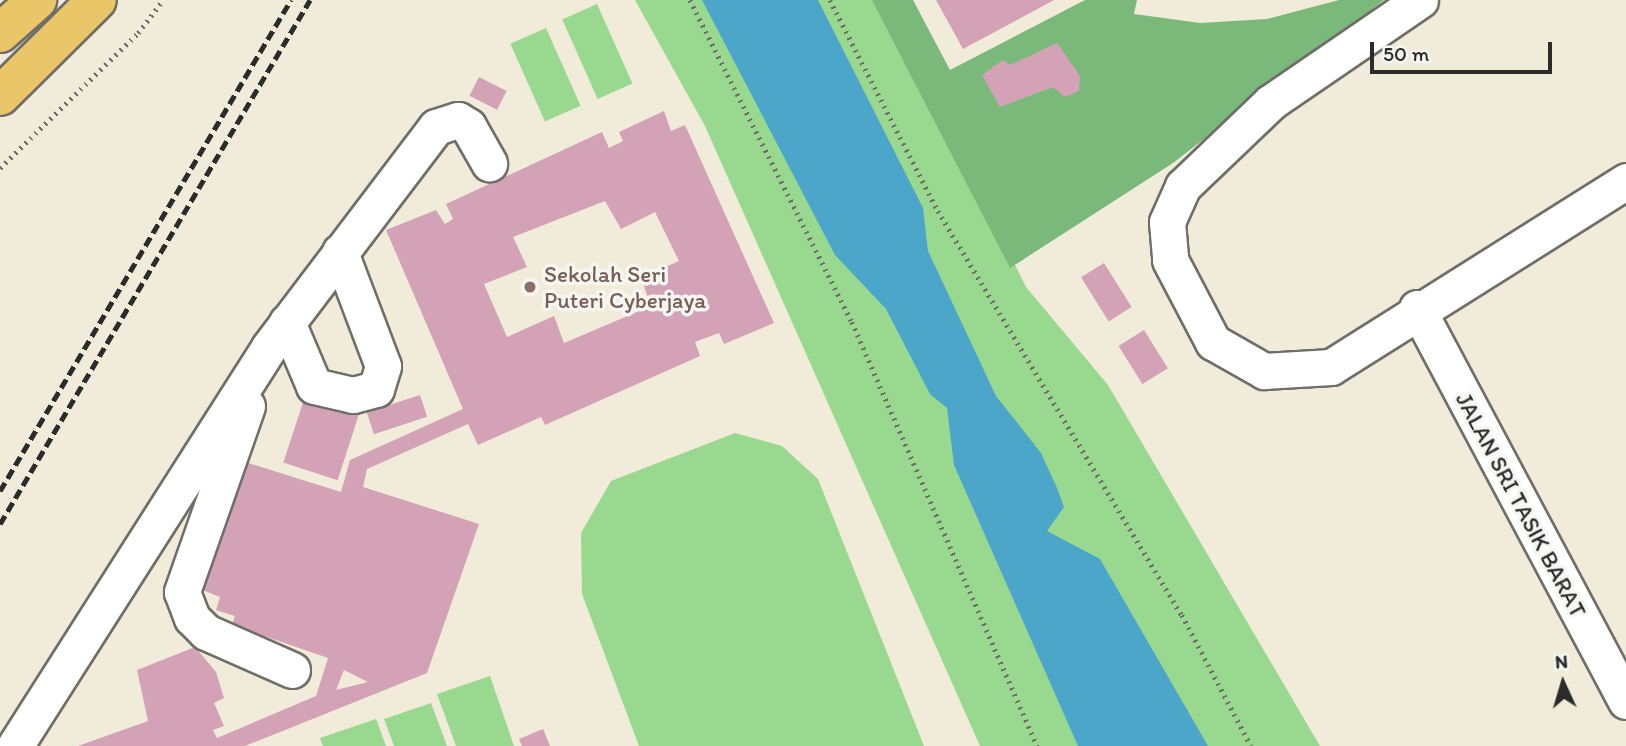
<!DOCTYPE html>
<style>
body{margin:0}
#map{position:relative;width:1626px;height:746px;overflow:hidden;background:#f1ebd9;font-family:Itim,sans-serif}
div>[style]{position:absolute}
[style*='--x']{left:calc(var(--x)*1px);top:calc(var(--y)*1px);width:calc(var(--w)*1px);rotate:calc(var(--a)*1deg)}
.green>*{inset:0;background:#99d98f;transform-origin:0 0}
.forest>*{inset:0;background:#7ab97a}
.water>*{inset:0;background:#4ba6c9}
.building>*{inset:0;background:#d3a2b7;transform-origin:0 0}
.path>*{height:4.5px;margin-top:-2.25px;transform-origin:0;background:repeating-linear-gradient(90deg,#706e68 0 2px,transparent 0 7px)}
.roads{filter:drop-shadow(2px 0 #706e68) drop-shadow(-2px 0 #706e68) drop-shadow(0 2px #706e68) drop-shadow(0 -2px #706e68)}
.minor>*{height:35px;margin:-17.5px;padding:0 17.5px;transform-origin:17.5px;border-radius:17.5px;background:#fff}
.highway>*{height:38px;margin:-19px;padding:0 19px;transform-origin:19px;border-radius:19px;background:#ebc669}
.rail>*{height:5px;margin-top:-2.5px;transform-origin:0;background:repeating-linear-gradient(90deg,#2b2b2b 0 10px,transparent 0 15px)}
.dots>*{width:19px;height:19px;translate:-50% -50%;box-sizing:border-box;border:4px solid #f6f6f2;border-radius:50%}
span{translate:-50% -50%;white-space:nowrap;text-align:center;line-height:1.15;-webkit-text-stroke:7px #f6f6f2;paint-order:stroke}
.education-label{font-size:23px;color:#785e54}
.left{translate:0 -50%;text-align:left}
.street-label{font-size:23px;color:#2b2b2b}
.north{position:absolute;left:1528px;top:648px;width:70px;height:70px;-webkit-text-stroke:5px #f6f6f2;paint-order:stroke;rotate:356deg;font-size:19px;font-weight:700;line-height:28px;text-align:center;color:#2b2b2b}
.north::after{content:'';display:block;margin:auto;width:24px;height:32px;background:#2b2b2b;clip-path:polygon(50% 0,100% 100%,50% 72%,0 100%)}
.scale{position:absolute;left:1370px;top:42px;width:182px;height:32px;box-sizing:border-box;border:4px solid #2b2b2b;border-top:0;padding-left:9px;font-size:21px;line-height:24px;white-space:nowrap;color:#2b2b2b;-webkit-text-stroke:5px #f6f6f2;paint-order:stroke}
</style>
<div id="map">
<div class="green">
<i style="clip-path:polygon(635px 0,875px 0,922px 76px,1026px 287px,1108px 385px,1320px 746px,980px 746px,705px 126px)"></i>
<i style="left:597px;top:4px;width:87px;height:38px;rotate:66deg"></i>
<i style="left:546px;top:28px;width:85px;height:39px;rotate:66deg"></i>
<i style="clip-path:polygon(735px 433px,782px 446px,818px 479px,924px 746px,639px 746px,582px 594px,581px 533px,611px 481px)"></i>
<i style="clip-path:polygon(490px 676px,514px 746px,456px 746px,437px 694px)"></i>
<i style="clip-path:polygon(431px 703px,447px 746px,394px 746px,384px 719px)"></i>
<i style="clip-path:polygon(376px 719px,386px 746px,323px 746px,320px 738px)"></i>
</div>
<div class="forest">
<i style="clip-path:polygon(872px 0,913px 0,950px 70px,1085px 0,1137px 0,1134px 14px,1200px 23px,1267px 19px,1339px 0,1384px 0,1173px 163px,1010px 268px)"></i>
</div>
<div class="water">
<i style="clip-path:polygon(702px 0,818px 0,923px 208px,928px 251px,996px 396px,1041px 453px,1057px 488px,1064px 507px,1047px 531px,1100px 559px,1208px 746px,1078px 746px,954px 465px,947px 408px,930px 394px,886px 309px,835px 255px)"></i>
</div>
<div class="building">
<i style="clip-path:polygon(936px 0,1054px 0,963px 49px)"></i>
<i style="clip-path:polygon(1057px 43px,1080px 76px,1079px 91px,1065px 97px,1053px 87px,1000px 107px,982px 75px,1003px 60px,1010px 65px)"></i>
<i style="left:479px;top:77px;width:31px;height:21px;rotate:27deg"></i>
<i style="clip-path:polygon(evenodd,664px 111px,671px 131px,685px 125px,774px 323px,724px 344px,719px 333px,695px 342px,700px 356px,545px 425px,541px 417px,478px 445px,468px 424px,367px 469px,363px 487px,479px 524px,427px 673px,245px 746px,78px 746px,148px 721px,137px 670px,195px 647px,216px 672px,224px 698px,214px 703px,224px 726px,213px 730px,217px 738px,316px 696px,328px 658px,232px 625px,235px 616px,216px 610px,220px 597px,200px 589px,242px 461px,341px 492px,350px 460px,463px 409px,386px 230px,436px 210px,445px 224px,453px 219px,446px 204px,602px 132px,609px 148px,623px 141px,619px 132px,664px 111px,605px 201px,621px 229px,655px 212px,679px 261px,641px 278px,651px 306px,564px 343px,554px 316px,507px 337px,484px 284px,527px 267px,513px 237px,605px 201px,664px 111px,344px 670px,368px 682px,336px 690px,344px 670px)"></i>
<i style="left:1104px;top:263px;width:52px;height:27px;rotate:58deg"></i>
<i style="left:1144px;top:330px;width:45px;height:30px;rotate:58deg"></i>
<i style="left:420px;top:395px;width:23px;height:56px;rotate:72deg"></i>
<i style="left:305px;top:396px;width:57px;height:70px;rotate:18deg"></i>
<i style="clip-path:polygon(543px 729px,550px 746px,522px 746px,519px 739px)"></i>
</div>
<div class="path">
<i style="--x:690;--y:0;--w:360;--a:63.3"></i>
<i style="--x:852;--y:322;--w:463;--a:66.4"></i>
<i style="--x:830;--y:0;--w:237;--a:62.9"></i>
<i style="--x:938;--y:211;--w:472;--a:58.9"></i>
<i style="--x:1182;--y:615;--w:148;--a:62.2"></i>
<i style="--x:0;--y:168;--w:193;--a:-44.4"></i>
<i style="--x:138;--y:33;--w:41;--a:-52.9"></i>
</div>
<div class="roads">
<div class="minor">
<i style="--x:1420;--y:0;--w:181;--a:145.6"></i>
<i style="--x:1271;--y:102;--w:122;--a:136.3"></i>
<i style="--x:1183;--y:186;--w:39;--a:114"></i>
<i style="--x:1167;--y:222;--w:38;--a:85"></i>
<i style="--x:1170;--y:260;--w:93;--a:62.3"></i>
<i style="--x:1213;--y:342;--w:59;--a:29.6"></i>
<i style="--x:1264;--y:371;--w:67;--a:-3.4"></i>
<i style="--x:1331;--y:367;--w:349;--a:-32.2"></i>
<i style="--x:1417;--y:308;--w:445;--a:62"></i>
<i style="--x:287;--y:322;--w:69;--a:67.1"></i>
<i style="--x:314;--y:386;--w:40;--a:13"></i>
<i style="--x:353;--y:395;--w:24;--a:-15"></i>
<i style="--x:376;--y:389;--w:24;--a:-73"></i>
<i style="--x:383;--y:366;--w:122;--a:-110.7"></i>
<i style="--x:247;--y:406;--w:197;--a:109.3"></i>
<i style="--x:182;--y:592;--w:28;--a:69"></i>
<i style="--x:192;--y:618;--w:20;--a:45"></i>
<i style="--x:206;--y:632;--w:94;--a:23.8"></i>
<i style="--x:15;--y:746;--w:473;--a:-57.5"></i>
<i style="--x:269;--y:347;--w:276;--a:-52.8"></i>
<i style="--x:436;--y:127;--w:23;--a:-18"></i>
<i style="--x:458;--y:120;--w:12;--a:31"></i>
<i style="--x:468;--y:126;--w:43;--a:60.4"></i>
</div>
<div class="highway">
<i style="--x:0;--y:33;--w:50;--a:-41.7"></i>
<i style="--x:0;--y:96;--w:136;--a:-44.7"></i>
</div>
</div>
<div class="rail">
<i style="--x:0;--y:491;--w:571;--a:-59.35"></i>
<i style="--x:0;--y:524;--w:609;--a:-59.39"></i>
</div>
<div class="dots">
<i style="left:530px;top:287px;background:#8d6e63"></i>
</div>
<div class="education-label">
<span class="left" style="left:544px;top:287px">Sekolah Seri<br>Puteri Cyberjaya</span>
</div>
<div class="street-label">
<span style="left:1521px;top:505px;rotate:62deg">JALAN SRI TASIK BARAT</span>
</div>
<div class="north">N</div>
<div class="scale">50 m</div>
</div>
